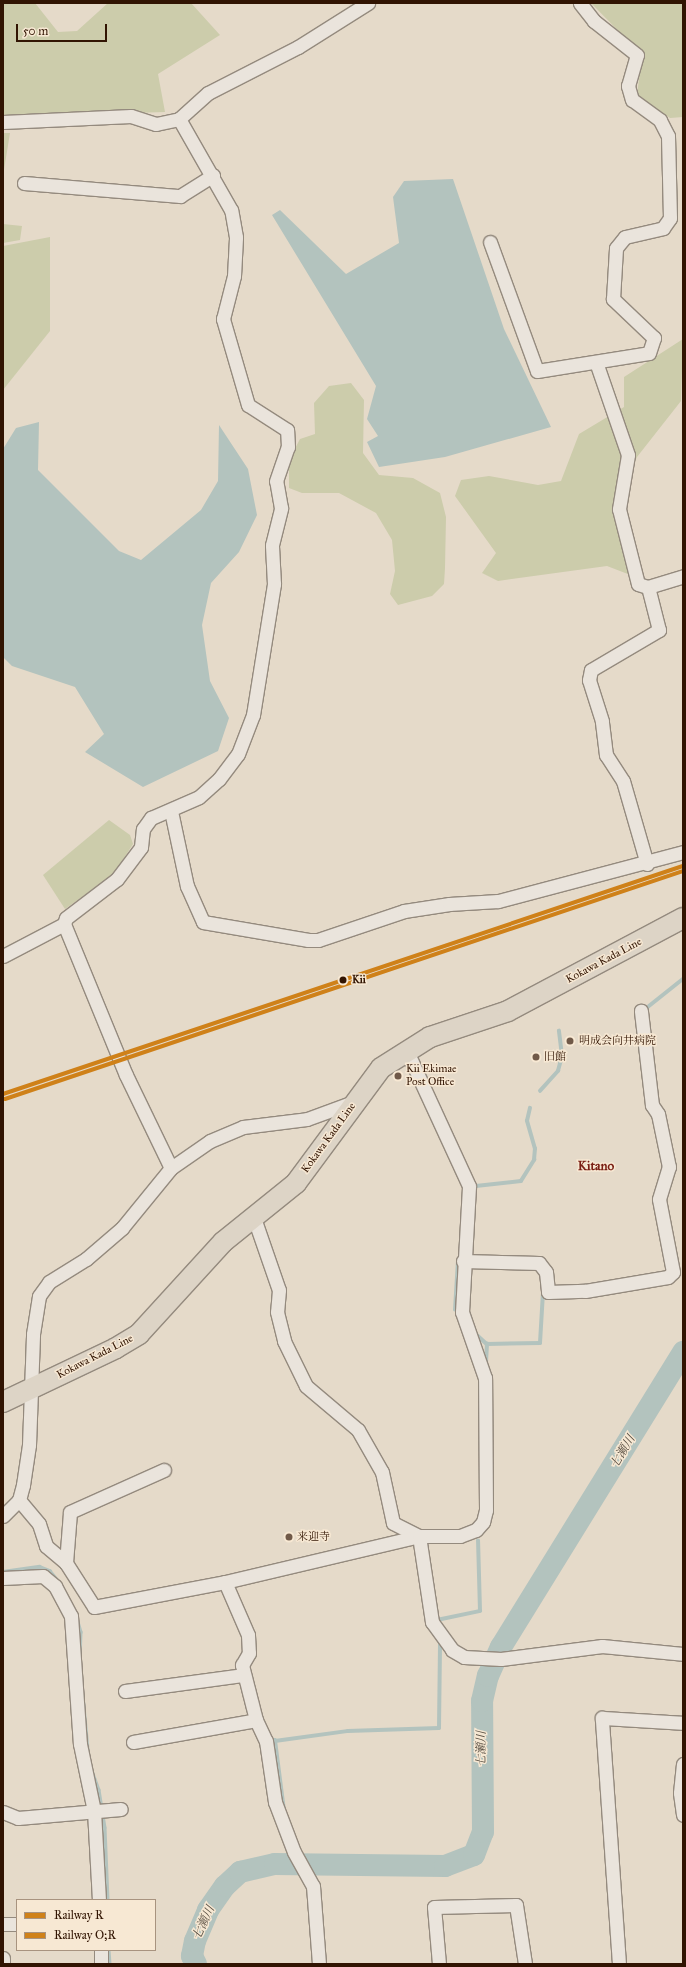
<!DOCTYPE html>
<meta charset="utf-8">
<style>
body{margin:0}
#map{position:relative;width:686px;height:1967px;overflow:hidden;background:#e5dac9;font-family:"IM FELL Great Primer","Noto Serif JP",serif}
div>[style]{position:absolute}
[style*='--x']{left:calc(var(--x)*1px);top:calc(var(--y)*1px);width:calc(var(--w)*1px);rotate:calc(var(--a)*1deg)}
.green>*{inset:0;background:#ccccab}
.water>*{inset:0;background:#b3c3be}
.stream>*{height:3.5px;margin:-1.75px;padding:0 1.75px;transform-origin:1.75px;border-radius:1.75px;background:#b3c3be}
.river>*{height:22px;margin:-11px;padding:0 11px;transform-origin:11px;border-radius:11px;background:#b3c3be}
.roads{filter:drop-shadow(1px 0 #948a7e) drop-shadow(-1px 0 #948a7e) drop-shadow(0 1px #948a7e) drop-shadow(0 -1px #948a7e)}
.minor>*{height:13px;margin:-6.5px;padding:0 6.5px;transform-origin:6.5px;border-radius:6.5px;background:#eae4dc}
.primary>*{height:20px;margin:-10px;padding:0 10px;transform-origin:10px;border-radius:10px;background:#ddd4c6}
.rail-1>*{height:4px;margin:-2px;padding:0 2px;transform-origin:2px;border-radius:2px;background:#cf8119}
.rail-2>*{height:4px;margin:-2px;padding:0 2px;transform-origin:2px;border-radius:2px;background:#cf8119}
.dots>*{width:11px;height:11px;translate:-50% -50%;box-sizing:border-box;border:2px solid #f7e8d3;border-radius:50%}
span{translate:-50% -50%;white-space:nowrap;text-align:center;line-height:1.15;-webkit-text-stroke:3px #f7e8d3;paint-order:stroke}
.street-label{font-size:11px;color:#311402}
.stop-label{font-size:11px;color:#311402;font-weight:700}
.left{translate:0 -50%;text-align:left}
.poi-label{font-size:11px;color:#311402}
.water-label{font-size:12px;color:#574e42;font-style:italic}
.quarter-label{font-size:13px;color:#7a1f14;font-weight:700}
.frame{position:absolute;inset:0;border:4px solid #311402;pointer-events:none}
.legend{position:absolute;left:16px;top:1899px;width:140px;height:52px;box-sizing:border-box;background:#f7e8d3;border:1px solid #a8937f;margin:0;padding:5px 7px;list-style:none;font-size:12px;color:#311402}
.legend li{display:flex;align-items:center;gap:8px;height:20px}
.legend b{width:20px;border:1px solid #a8937f}
.scale{position:absolute;left:16px;top:24px;width:91px;height:18px;box-sizing:border-box;border:2px solid #311402;border-top:0;padding-left:5px;font-size:12px;line-height:14px;white-space:nowrap;color:#311402;-webkit-text-stroke:3px #f7e8d3;paint-order:stroke}
</style>
<div id="map">
<div class="green">
<i style="clip-path:polygon(3px 3px,35px 3px,58px 32px,77px 31px,108px 3px,191px 3px,220px 35px,158px 74px,165px 112px,3px 117px)"></i>
<i style="clip-path:polygon(591px 3px,683px 3px,683px 117px,670px 118px,637px 95px,642px 55px)"></i>
<i style="clip-path:polygon(3px 133px,10px 133px,3px 176px)"></i>
<i style="clip-path:polygon(3px 224px,22px 226px,20px 240px,3px 243px)"></i>
<i style="clip-path:polygon(50px 237px,50px 331px,3px 390px,3px 246px)"></i>
<i style="clip-path:polygon(683px 339px,681px 401px,637px 457px,614px 504px,633px 576px,607px 566px,498px 581px,482px 573px,496px 553px,455px 496px,461px 480px,489px 476px,538px 485px,561px 481px,579px 434px,624px 407px,624px 377px)"></i>
<i style="clip-path:polygon(351px 383px,364px 400px,363px 453px,379px 475px,413px 478px,440px 493px,446px 517px,445px 568px,444px 584px,432px 596px,398px 605px,390px 594px,395px 571px,392px 540px,376px 513px,339px 493px,302px 493px,289px 488px,289px 460px,300px 439px,315px 434px,314px 403px,329px 386px)"></i>
<i style="clip-path:polygon(109px 820px,130px 835px,133px 844px,114px 874px,65px 909px,43px 875px)"></i>
</div>
<div class="water">
<i style="clip-path:polygon(453px 179px,504px 329px,551px 427px,445px 457px,379px 467px,367px 442px,378px 436px,367px 419px,376px 386px,272px 215px,280px 210px,346px 274px,399px 243px,393px 197px,404px 181px)"></i>
<i style="clip-path:polygon(39px 422px,38px 470px,119px 551px,141px 560px,201px 510px,218px 481px,219px 425px,248px 469px,257px 515px,239px 552px,211px 583px,202px 625px,210px 681px,229px 718px,218px 751px,143px 787px,85px 752px,104px 734px,75px 687px,12px 666px,3px 657px,3px 449px,16px 428px)"></i>
</div>
<div class="stream">
<i style="--x:644;--y:1010;--w:50;--a:-38.5"></i>
<i style="--x:540;--y:1091;--w:27;--a:-48"></i>
<i style="--x:558;--y:1071;--w:16;--a:-75"></i>
<i style="--x:562;--y:1056;--w:25;--a:-97"></i>
<i style="--x:476;--y:1186;--w:45;--a:-6.3"></i>
<i style="--x:521;--y:1181;--w:25;--a:-58"></i>
<i style="--x:534;--y:1160;--w:11;--a:-85"></i>
<i style="--x:535;--y:1149;--w:29;--a:-106"></i>
<i style="--x:527;--y:1121;--w:13;--a:-77"></i>
<i style="--x:455;--y:1310;--w:49;--a:-86.5"></i>
<i style="--x:474;--y:1332;--w:18;--a:43"></i>
<i style="--x:486;--y:1363;--w:19;--a:-87"></i>
<i style="--x:487;--y:1344;--w:53;--a:-1.1"></i>
<i style="--x:540;--y:1343;--w:51;--a:-86.6"></i>
<i style="--x:3;--y:1572;--w:37;--a:-8"></i>
<i style="--x:40;--y:1567;--w:11;--a:22"></i>
<i style="--x:50;--y:1571;--w:13;--a:51"></i>
<i style="--x:76;--y:1615;--w:18;--a:74"></i>
<i style="--x:81;--y:1632;--w:24;--a:92"></i>
<i style="--x:437;--y:1620;--w:44;--a:-11.8"></i>
<i style="--x:480;--y:1611;--w:70;--a:-91.6"></i>
<i style="--x:81;--y:1674;--w:87;--a:84.7"></i>
<i style="--x:92;--y:1771;--w:20;--a:70"></i>
<i style="--x:99;--y:1790;--w:38;--a:81"></i>
<i style="--x:105;--y:1828;--w:72;--a:87.6"></i>
<i style="--x:284;--y:1811;--w:71;--a:-97.3"></i>
<i style="--x:275;--y:1741;--w:74;--a:-7.8"></i>
<i style="--x:348;--y:1731;--w:91;--a:-1.9"></i>
<i style="--x:439;--y:1728;--w:88;--a:-89.3"></i>
<i style="--x:109;--y:1950;--w:14;--a:86"></i>
</div>
<div class="river">
<i style="--x:196;--y:1964;--w:9;--a:-117"></i>
<i style="--x:192;--y:1956;--w:15;--a:-79"></i>
<i style="--x:195;--y:1941;--w:34;--a:-67"></i>
<i style="--x:208;--y:1910;--w:29;--a:-55"></i>
<i style="--x:225;--y:1886;--w:21;--a:-43"></i>
<i style="--x:240;--y:1872;--w:36;--a:-13"></i>
<i style="--x:275;--y:1864;--w:170;--a:0.7"></i>
<i style="--x:445;--y:1866;--w:31;--a:-21"></i>
<i style="--x:474;--y:1855;--w:25;--a:-69"></i>
<i style="--x:483;--y:1832;--w:131;--a:-90.4"></i>
<i style="--x:482;--y:1701;--w:26;--a:-77"></i>
<i style="--x:488;--y:1676;--w:32;--a:-66"></i>
<i style="--x:501;--y:1647;--w:347;--a:-58.3"></i>
</div>
<div class="roads">
<div class="minor">
<i style="--x:3;--y:122;--w:128;--a:-2.7"></i>
<i style="--x:131;--y:116;--w:26;--a:18"></i>
<i style="--x:156;--y:124;--w:24;--a:-12"></i>
<i style="--x:179;--y:119;--w:39;--a:-42"></i>
<i style="--x:208;--y:93;--w:101;--a:-27.1"></i>
<i style="--x:298;--y:47;--w:83;--a:-32.2"></i>
<i style="--x:24;--y:183;--w:157;--a:4.8"></i>
<i style="--x:180;--y:196;--w:39;--a:-32"></i>
<i style="--x:490;--y:242;--w:137;--a:70"></i>
<i style="--x:537;--y:371;--w:113;--a:-9.1"></i>
<i style="--x:649;--y:353;--w:16;--a:-72"></i>
<i style="--x:654;--y:338;--w:57;--a:-136.4"></i>
<i style="--x:613;--y:299;--w:51;--a:-86.6"></i>
<i style="--x:616;--y:248;--w:14;--a:-51"></i>
<i style="--x:625;--y:237;--w:39;--a:-13"></i>
<i style="--x:663;--y:228;--w:12;--a:-55"></i>
<i style="--x:670;--y:218;--w:82;--a:-91.4"></i>
<i style="--x:668;--y:136;--w:18;--a:-117"></i>
<i style="--x:660;--y:120;--w:34;--a:-144"></i>
<i style="--x:632;--y:100;--w:15;--a:-106"></i>
<i style="--x:628;--y:86;--w:32;--a:-74"></i>
<i style="--x:637;--y:55;--w:55;--a:-141.7"></i>
<i style="--x:594;--y:21;--w:23;--a:-128"></i>
<i style="--x:596;--y:362;--w:98;--a:71"></i>
<i style="--x:628;--y:455;--w:55;--a:99.5"></i>
<i style="--x:619;--y:509;--w:77;--a:75.8"></i>
<i style="--x:638;--y:584;--w:10;--a:17"></i>
<i style="--x:648;--y:587;--w:37;--a:-17"></i>
<i style="--x:171;--y:811;--w:77;--a:78"></i>
<i style="--x:187;--y:886;--w:39;--a:66"></i>
<i style="--x:203;--y:922;--w:107;--a:9.7"></i>
<i style="--x:308;--y:940;--w:10;--a:0"></i>
<i style="--x:318;--y:940;--w:91;--a:-18.6"></i>
<i style="--x:404;--y:911;--w:46;--a:-8.8"></i>
<i style="--x:449;--y:904;--w:49;--a:-3.5"></i>
<i style="--x:498;--y:901;--w:191;--a:-14.8"></i>
<i style="--x:647;--y:864;--w:86;--a:-106.1"></i>
<i style="--x:623;--y:781;--w:31;--a:-123"></i>
<i style="--x:606;--y:755;--w:34;--a:-97"></i>
<i style="--x:602;--y:721;--w:43;--a:-107.6"></i>
<i style="--x:589;--y:680;--w:10;--a:-79"></i>
<i style="--x:591;--y:670;--w:79;--a:-30.5"></i>
<i style="--x:659;--y:630;--w:44;--a:-104.3"></i>
<i style="--x:64;--y:924;--w:163;--a:67.7"></i>
<i style="--x:126;--y:1075;--w:103;--a:64.2"></i>
<i style="--x:3;--y:956;--w:69;--a:-27.7"></i>
<i style="--x:64;--y:924;--w:6;--a:-72"></i>
<i style="--x:66;--y:918;--w:64;--a:-37.4"></i>
<i style="--x:117;--y:879;--w:40;--a:-53"></i>
<i style="--x:141;--y:847;--w:18;--a:-84"></i>
<i style="--x:143;--y:829;--w:14;--a:-54"></i>
<i style="--x:151;--y:818;--w:52;--a:-23.6"></i>
<i style="--x:199;--y:797;--w:27;--a:-42"></i>
<i style="--x:219;--y:779;--w:31;--a:-53"></i>
<i style="--x:238;--y:754;--w:42;--a:-69"></i>
<i style="--x:253;--y:715;--w:133;--a:-80.9"></i>
<i style="--x:274;--y:584;--w:39;--a:-93"></i>
<i style="--x:272;--y:545;--w:38;--a:-76"></i>
<i style="--x:281;--y:508;--w:27;--a:-100"></i>
<i style="--x:276;--y:481;--w:36;--a:-71"></i>
<i style="--x:288;--y:447;--w:17;--a:-93"></i>
<i style="--x:287;--y:430;--w:46;--a:-147.3"></i>
<i style="--x:248;--y:405;--w:90;--a:-106.2"></i>
<i style="--x:223;--y:319;--w:44;--a:-75.7"></i>
<i style="--x:234;--y:276;--w:39;--a:-87"></i>
<i style="--x:236;--y:237;--w:27;--a:-100"></i>
<i style="--x:231;--y:210;--w:105;--a:-119.7"></i>
<i style="--x:254;--y:1218;--w:76;--a:70.9"></i>
<i style="--x:279;--y:1290;--w:22;--a:95"></i>
<i style="--x:277;--y:1312;--w:30;--a:76"></i>
<i style="--x:284;--y:1341;--w:50;--a:63.9"></i>
<i style="--x:306;--y:1386;--w:68;--a:40.2"></i>
<i style="--x:358;--y:1430;--w:48;--a:60.3"></i>
<i style="--x:382;--y:1472;--w:52;--a:77.8"></i>
<i style="--x:393;--y:1523;--w:29;--a:27"></i>
<i style="--x:463;--y:1261;--w:76;--a:1.5"></i>
<i style="--x:539;--y:1263;--w:11;--a:52"></i>
<i style="--x:546;--y:1272;--w:20;--a:84"></i>
<i style="--x:548;--y:1292;--w:37;--a:-2"></i>
<i style="--x:585;--y:1291;--w:84;--a:-9.6"></i>
<i style="--x:668;--y:1277;--w:7;--a:-45"></i>
<i style="--x:673;--y:1272;--w:74;--a:-100.9"></i>
<i style="--x:659;--y:1199;--w:34;--a:-73"></i>
<i style="--x:669;--y:1167;--w:54;--a:-101.7"></i>
<i style="--x:658;--y:1114;--w:11;--a:-124"></i>
<i style="--x:652;--y:1105;--w:95;--a:-96.7"></i>
<i style="--x:19;--y:1500;--w:31;--a:50"></i>
<i style="--x:39;--y:1524;--w:23;--a:72"></i>
<i style="--x:46;--y:1546;--w:26;--a:40"></i>
<i style="--x:66;--y:1563;--w:52;--a:57.5"></i>
<i style="--x:94;--y:1607;--w:133;--a:-10.8"></i>
<i style="--x:225;--y:1582;--w:199;--a:-13.3"></i>
<i style="--x:419;--y:1536;--w:41;--a:0"></i>
<i style="--x:460;--y:1536;--w:17;--a:-21"></i>
<i style="--x:476;--y:1530;--w:11;--a:-49"></i>
<i style="--x:483;--y:1522;--w:12;--a:-76"></i>
<i style="--x:486;--y:1510;--w:132;--a:-90.4"></i>
<i style="--x:485;--y:1378;--w:70;--a:-109.2"></i>
<i style="--x:462;--y:1312;--w:126;--a:-86.8"></i>
<i style="--x:469;--y:1186;--w:149;--a:-114.7"></i>
<i style="--x:3;--y:1516;--w:23;--a:-45"></i>
<i style="--x:19;--y:1500;--w:16;--a:-75"></i>
<i style="--x:23;--y:1485;--w:40;--a:-81.5"></i>
<i style="--x:29;--y:1445;--w:111;--a:-87.9"></i>
<i style="--x:33;--y:1334;--w:38;--a:-81"></i>
<i style="--x:39;--y:1296;--w:17;--a:-54"></i>
<i style="--x:49;--y:1282;--w:44;--a:-31.9"></i>
<i style="--x:86;--y:1259;--w:48;--a:-40.7"></i>
<i style="--x:122;--y:1228;--w:77;--a:-50.8"></i>
<i style="--x:171;--y:1168;--w:47;--a:-34.7"></i>
<i style="--x:210;--y:1141;--w:36;--a:-23"></i>
<i style="--x:243;--y:1127;--w:64;--a:-7.1"></i>
<i style="--x:307;--y:1119;--w:52;--a:-20.2"></i>
<i style="--x:419;--y:1536;--w:87;--a:81.4"></i>
<i style="--x:432;--y:1622;--w:34;--a:54"></i>
<i style="--x:452;--y:1650;--w:14;--a:30"></i>
<i style="--x:464;--y:1657;--w:37;--a:3"></i>
<i style="--x:501;--y:1659;--w:102;--a:-7.3"></i>
<i style="--x:602;--y:1646;--w:81;--a:5.6"></i>
<i style="--x:66;--y:1563;--w:51;--a:-85.5"></i>
<i style="--x:70;--y:1512;--w:103;--a:-24.1"></i>
<i style="--x:3;--y:1578;--w:40;--a:-2.9"></i>
<i style="--x:43;--y:1576;--w:16;--a:40"></i>
<i style="--x:55;--y:1586;--w:34;--a:62"></i>
<i style="--x:71;--y:1616;--w:128;--a:86"></i>
<i style="--x:80;--y:1744;--w:68;--a:78.2"></i>
<i style="--x:94;--y:1811;--w:89;--a:86.8"></i>
<i style="--x:225;--y:1582;--w:58;--a:66.5"></i>
<i style="--x:248;--y:1635;--w:18;--a:87"></i>
<i style="--x:249;--y:1653;--w:14;--a:120"></i>
<i style="--x:242;--y:1665;--w:57;--a:75.7"></i>
<i style="--x:256;--y:1720;--w:23;--a:65"></i>
<i style="--x:266;--y:1741;--w:62;--a:81.6"></i>
<i style="--x:275;--y:1802;--w:53;--a:69.2"></i>
<i style="--x:294;--y:1852;--w:39;--a:61"></i>
<i style="--x:313;--y:1886;--w:78;--a:85.6"></i>
<i style="--x:125;--y:1691;--w:120;--a:-7.7"></i>
<i style="--x:133;--y:1742;--w:125;--a:-10.1"></i>
<i style="--x:683;--y:1764;--w:29;--a:96"></i>
<i style="--x:680;--y:1793;--w:22;--a:82"></i>
<i style="--x:3;--y:1812;--w:16;--a:22"></i>
<i style="--x:18;--y:1818;--w:103;--a:-5"></i>
<i style="--x:3;--y:1924;--w:14;--a:0"></i>
<i style="--x:101;--y:1950;--w:14;--a:90"></i>
<i style="--x:3;--y:1958;--w:6;--a:90"></i>
<i style="--x:439;--y:1964;--w:57;--a:-95"></i>
<i style="--x:434;--y:1907;--w:82;--a:-1.4"></i>
<i style="--x:516;--y:1905;--w:60;--a:81.3"></i>
<i style="--x:619;--y:1964;--w:247;--a:-94"></i>
<i style="--x:602;--y:1718;--w:81;--a:3.5"></i>
</div>
<div class="primary">
<i style="--x:3;--y:1402;--w:125;--a:-25.5"></i>
<i style="--x:116;--y:1348;--w:27;--a:-31"></i>
<i style="--x:139;--y:1334;--w:125;--a:-47.6"></i>
<i style="--x:223;--y:1242;--w:94;--a:-38.9"></i>
<i style="--x:296;--y:1183;--w:143;--a:-53.5"></i>
<i style="--x:381;--y:1068;--w:58;--a:-32.3"></i>
<i style="--x:430;--y:1037;--w:82;--a:-18.4"></i>
<i style="--x:508;--y:1011;--w:198;--a:-28"></i>
</div>
</div>
<div class="rail-1">
<i style="--x:3;--y:1094;--w:717;--a:-18.54"></i>
</div>
<div class="rail-2">
<i style="--x:5;--y:1099;--w:715;--a:-18.59"></i>
</div>
<div class="dots">
<i style="left:343px;top:980px;background:#311402"></i>
<i style="left:570px;top:1041px;background:#705948"></i>
<i style="left:536px;top:1057px;background:#705948"></i>
<i style="left:398px;top:1076px;background:#705948"></i>
<i style="left:289px;top:1537px;background:#705948"></i>
</div>
<div class="street-label">
<span style="left:604px;top:961px;rotate:-28deg">Kokawa Kada Line</span>
<span style="left:329px;top:1138px;rotate:-54deg">Kokawa Kada Line</span>
<span style="left:95px;top:1357px;rotate:-27deg">Kokawa Kada Line</span>
</div>
<div class="stop-label">
<span class="left" style="left:352px;top:980px">Kii</span>
</div>
<div class="poi-label">
<span class="left" style="left:579px;top:1041px">明成会向井病院</span>
<span class="left" style="left:544px;top:1057px">旧館</span>
<span class="left" style="left:406px;top:1076px">Kii Ekimae<br>Post Office</span>
<span class="left" style="left:297px;top:1537px">来迎寺</span>
</div>
<div class="water-label">
<span style="left:623px;top:1452px;rotate:-59deg">七瀬川</span>
<span style="left:482px;top:1749px;rotate:-90deg">七瀬川</span>
<span style="left:204px;top:1923px;rotate:-65deg">七瀬川</span>
</div>
<div class="quarter-label">
<span style="left:596px;top:1166px">Kitano</span>
</div>
<div class="frame"></div>
<ul class="legend">
<li><b style="height:5px;background:#cf8119"></b>Railway R</li>
<li><b style="height:5px;background:#cf8119"></b>Railway O;R</li>
</ul>
<div class="scale">50 m</div>
</div>
